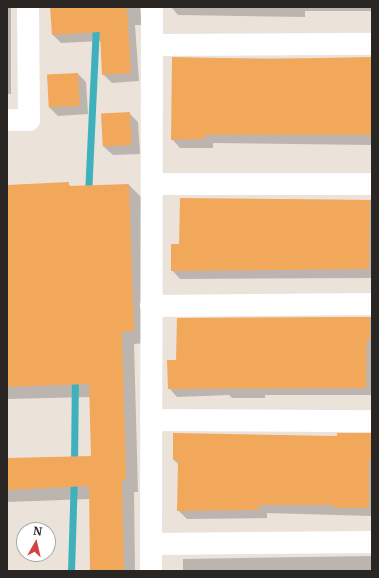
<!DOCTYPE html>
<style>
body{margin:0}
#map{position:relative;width:379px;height:578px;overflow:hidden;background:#ebe2da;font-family:Merriweather,serif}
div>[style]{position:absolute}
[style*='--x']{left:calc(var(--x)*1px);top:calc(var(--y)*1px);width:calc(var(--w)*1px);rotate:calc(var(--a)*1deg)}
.shadow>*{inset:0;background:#0003;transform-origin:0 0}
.stream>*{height:7px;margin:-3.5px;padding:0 3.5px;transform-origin:3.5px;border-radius:3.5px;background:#3eb1bc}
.building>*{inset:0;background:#f2a85b;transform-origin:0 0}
.minor>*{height:22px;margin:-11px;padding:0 11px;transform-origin:11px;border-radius:11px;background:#fff}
span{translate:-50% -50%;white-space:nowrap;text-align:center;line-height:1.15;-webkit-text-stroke:3.5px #fff;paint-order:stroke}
.frame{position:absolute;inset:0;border:8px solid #292623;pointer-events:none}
.north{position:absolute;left:16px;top:522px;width:40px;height:40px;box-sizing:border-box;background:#fff;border:1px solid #a9a8a7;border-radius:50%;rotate:8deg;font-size:11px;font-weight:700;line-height:16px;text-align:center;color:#292623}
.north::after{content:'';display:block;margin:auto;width:14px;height:18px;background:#d14146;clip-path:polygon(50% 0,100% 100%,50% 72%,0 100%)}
</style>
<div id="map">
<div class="shadow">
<i style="left:7px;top:7px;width:4px;height:87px"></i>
<i style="clip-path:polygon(52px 7px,140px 7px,142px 25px,135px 25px,139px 81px,112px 83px,103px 74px,101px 41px,61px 43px,53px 35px)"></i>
<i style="clip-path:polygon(171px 7px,372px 7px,372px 11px,305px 11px,305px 17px,178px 15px)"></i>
<i style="clip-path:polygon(173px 58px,372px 59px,372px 145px,213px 143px,213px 148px,180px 148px,172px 139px)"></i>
<i style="clip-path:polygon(78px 74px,86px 82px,88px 114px,58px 116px,49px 107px)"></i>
<i style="clip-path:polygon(129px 113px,138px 122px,140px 154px,113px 155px,104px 147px)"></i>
<i style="clip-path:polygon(68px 183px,71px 187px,129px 185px,141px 197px,146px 343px,134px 344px,138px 492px,134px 492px,135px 571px,91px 571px,90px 499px,7px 502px,7px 459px,92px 457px,90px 397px,7px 399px,7px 186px)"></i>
<i style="clip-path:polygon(181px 199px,372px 200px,372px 278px,180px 279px,172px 270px,180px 245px)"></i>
<i style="clip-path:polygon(372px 317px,372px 395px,265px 395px,265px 398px,232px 398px,229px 395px,177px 397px,169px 388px,177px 361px,178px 319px)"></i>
<i style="clip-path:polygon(372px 435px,372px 516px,267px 513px,267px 518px,187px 519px,178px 510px,179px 465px,174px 460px)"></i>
<i style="clip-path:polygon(372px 556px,372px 571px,183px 571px,183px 559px)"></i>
</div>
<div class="stream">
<i style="--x:88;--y:195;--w:188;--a:-87.3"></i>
<i style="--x:74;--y:466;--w:90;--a:-89.4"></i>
<i style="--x:71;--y:571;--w:93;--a:-88.2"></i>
</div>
<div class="building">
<i style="clip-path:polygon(50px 7px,127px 7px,131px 73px,102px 75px,100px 32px,52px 35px)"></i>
<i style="clip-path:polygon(172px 57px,266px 59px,372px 57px,372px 135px,205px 135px,205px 139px,171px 140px)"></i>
<i style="left:78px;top:73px;width:33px;height:31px;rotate:87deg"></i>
<i style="left:130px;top:112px;width:33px;height:29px;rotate:87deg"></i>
<i style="clip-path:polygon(69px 182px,69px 186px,129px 184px,134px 331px,122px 332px,126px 480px,122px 480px,124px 571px,90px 571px,89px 486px,7px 490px,7px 458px,91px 456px,89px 384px,7px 387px,7px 185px)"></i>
<i style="clip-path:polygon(180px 198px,370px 200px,369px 269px,171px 271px,171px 244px,179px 244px)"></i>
<i style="clip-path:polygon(370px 317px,370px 340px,367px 340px,366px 388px,168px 389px,167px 360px,176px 360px,177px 318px)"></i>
<i style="clip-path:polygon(173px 433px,337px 436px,337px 433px,372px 433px,372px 459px,369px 459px,369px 508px,334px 508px,334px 505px,259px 505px,259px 510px,177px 511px,178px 460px,173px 460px)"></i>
</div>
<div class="minor">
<i style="--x:152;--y:45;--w:220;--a:-0.3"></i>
<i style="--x:7;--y:120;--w:22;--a:0"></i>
<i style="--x:29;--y:120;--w:113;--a:-90.5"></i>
<i style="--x:152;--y:184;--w:220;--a:0"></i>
<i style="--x:151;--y:306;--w:221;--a:-0.5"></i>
<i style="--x:151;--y:420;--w:221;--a:0.3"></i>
<i style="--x:151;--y:544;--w:221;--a:-0.5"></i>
<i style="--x:151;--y:571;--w:564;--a:-89.9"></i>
</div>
<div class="frame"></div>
<div class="north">N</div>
</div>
